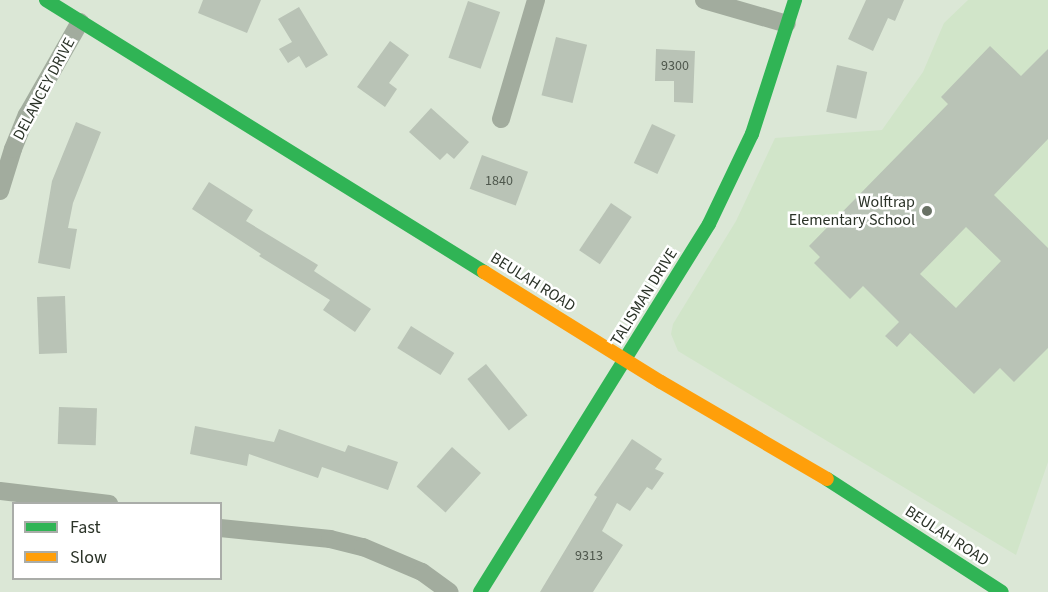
<!DOCTYPE html>
<style>
body{margin:0}
#map{position:relative;width:1048px;height:592px;overflow:hidden;background:#dbe7d6;font-family:"Source Sans 3",sans-serif}
div>[style]{position:absolute}
[style*='--x']{left:calc(var(--x)*1px);top:calc(var(--y)*1px);width:calc(var(--w)*1px);rotate:calc(var(--a)*1deg)}
.built>*{inset:0;background:#d1e5c9}
.building>*{inset:0;background:#b9c3b6;transform-origin:0 0}
.street>*{height:18px;margin:-9px;padding:0 9px;transform-origin:9px;border-radius:9px;background:#a2ac9e}
.fast>*{height:14px;margin:-7px;padding:0 7px;transform-origin:7px;border-radius:7px;background:#30b455}
.slow>*{height:14px;margin:-7px;padding:0 7px;transform-origin:7px;border-radius:7px;background:#ff9f0a}
.dots>*{width:16px;height:16px;translate:-50% -50%;box-sizing:border-box;border:3px solid #fff;border-radius:50%}
span{translate:-50% -50%;white-space:nowrap;text-align:center;line-height:1.15;-webkit-text-stroke:5px #fff;paint-order:stroke}
.number-label{font-size:14px;color:#4e574c}
.number-label span{-webkit-text-stroke-width:0}
.street-label{font-size:16px;color:#2b3328}
.poi-label{font-size:16px;color:#2b3328}
.right{translate:-100% -50%;text-align:right}
.legend{position:absolute;left:12px;top:502px;width:210px;height:78px;box-sizing:border-box;background:#fff;border:2px solid #aaada9;margin:0;padding:8px 10px;list-style:none;font-size:18px;color:#2b3328}
.legend li{display:flex;align-items:center;gap:12px;height:30px}
.legend b{width:30px;border:2px solid #aaada9}
</style>
<div id="map">
<div class="built">
<i style="clip-path:polygon(968px 0,1048px 0,1048px 462px,1016px 555px,678px 351px,671px 334px,673px 324px,736px 221px,775px 138px,882px 130px,923px 72px,944px 23px)"></i>
</div>
<div class="building">
<i style="clip-path:polygon(203px 0,261px 0,247px 33px,198px 13px)"></i>
<i style="clip-path:polygon(866px 0,904px 0,895px 21px,888px 18px,873px 51px,848px 39px)"></i>
<i style="left:468px;top:1px;width:34px;height:60px;rotate:19deg"></i>
<i style="clip-path:polygon(299px 7px,328px 55px,306px 68px,299px 56px,288px 63px,279px 49px,292px 42px,278px 19px)"></i>
<i style="left:556px;top:37px;width:32px;height:60px;rotate:14deg"></i>
<i style="clip-path:polygon(390px 41px,409px 55px,389px 83px,397px 89px,385px 107px,357px 87px)"></i>
<i style="clip-path:polygon(evenodd,990px 46px,1021px 76px,1048px 49px,1048px 139px,994px 195px,1048px 248px,1048px 348px,1014px 382px,1000px 368px,974px 394px,910px 333px,897px 347px,885px 336px,899px 322px,863px 286px,850px 299px,814px 263px,820px 257px,809px 246px,948px 104px,941px 97px,990px 46px,966px 227px,1001px 261px,956px 308px,920px 274px,966px 227px)"></i>
<i style="clip-path:polygon(656px 49px,695px 51px,693px 103px,674px 102px,674px 81px,655px 81px)"></i>
<i style="left:837px;top:65px;width:31px;height:48px;rotate:13deg"></i>
<i style="clip-path:polygon(431px 108px,469px 142px,454px 159px,447px 153px,440px 160px,409px 132px)"></i>
<i style="clip-path:polygon(76px 122px,101px 132px,73px 203px,68px 228px,77px 229px,70px 269px,38px 263px,52px 181px)"></i>
<i style="left:652px;top:124px;width:26px;height:43px;rotate:25deg"></i>
<i style="left:482px;top:155px;width:49px;height:36px;rotate:20deg"></i>
<i style="clip-path:polygon(209px 182px,253px 210px,246px 221px,318px 265px,314px 271px,371px 309px,355px 332px,323px 310px,330px 300px,259px 256px,261px 254px,192px 209px)"></i>
<i style="left:611px;top:203px;width:25px;height:57px;rotate:34deg"></i>
<i style="left:65px;top:296px;width:57px;height:28px;rotate:88deg"></i>
<i style="left:411px;top:326px;width:51px;height:26px;rotate:32deg"></i>
<i style="left:486px;top:364px;width:66px;height:24px;rotate:51deg"></i>
<i style="left:59px;top:407px;width:38px;height:37px;rotate:2deg"></i>
<i style="clip-path:polygon(195px 426px,274px 442px,279px 429px,345px 452px,348px 445px,398px 462px,388px 490px,322px 467px,318px 478px,249px 454px,247px 466px,190px 454px)"></i>
<i style="clip-path:polygon(632px 439px,662px 459px,655px 469px,664px 473px,652px 490px,647px 487px,630px 511px,617px 503px,602px 531px,623px 545px,593px 592px,540px 592px,597px 497px,594px 495px)"></i>
<i style="left:452px;top:447px;width:39px;height:53px;rotate:42deg"></i>
</div>
<div class="street">
<i style="--x:704;--y:0;--w:86;--a:16.1"></i>
<i style="--x:501;--y:119;--w:124;--a:-73.6"></i>
<i style="--x:0;--y:191;--w:44;--a:-72.8"></i>
<i style="--x:13;--y:149;--w:37;--a:-68"></i>
<i style="--x:27;--y:115;--w:107;--a:-60.3"></i>
<i style="--x:0;--y:491;--w:110;--a:6.8"></i>
<i style="--x:220;--y:528;--w:111;--a:5.7"></i>
<i style="--x:330;--y:539;--w:34;--a:14"></i>
<i style="--x:363;--y:547;--w:64;--a:23"></i>
<i style="--x:422;--y:572;--w:34;--a:36"></i>
</div>
<div class="fast">
<i style="--x:46;--y:0;--w:516;--a:31.84"></i>
<i style="--x:827;--y:479;--w:208;--a:32.9"></i>
<i style="--x:480;--y:592;--w:433;--a:-58.1"></i>
<i style="--x:709;--y:224;--w:100;--a:-64.5"></i>
<i style="--x:752;--y:134;--w:141;--a:-72.2"></i>
</div>
<div class="slow">
<i style="--x:484;--y:272;--w:208;--a:31.9"></i>
<i style="--x:661;--y:382;--w:192;--a:30.3"></i>
</div>
<div class="dots">
<i style="left:927px;top:211px;background:#697265"></i>
</div>
<div class="number-label">
<span style="left:675px;top:66px">9300</span>
<span style="left:499px;top:181px">1840</span>
<span style="left:589px;top:556px">9313</span>
</div>
<div class="street-label">
<span style="left:44px;top:89px;rotate:-62deg">DELANCEY DRIVE</span>
<span style="left:533px;top:282px;rotate:32deg">BEULAH ROAD</span>
<span style="left:644px;top:297px;rotate:-58deg">TALISMAN DRIVE</span>
<span style="left:947px;top:536px;rotate:33deg">BEULAH ROAD</span>
</div>
<div class="poi-label">
<span class="right" style="left:915px;top:211px">Wolftrap<br>Elementary School</span>
</div>
<ul class="legend">
<li><b style="height:8px;background:#30b455"></b>Fast</li>
<li><b style="height:8px;background:#ff9f0a"></b>Slow</li>
</ul>
</div>
